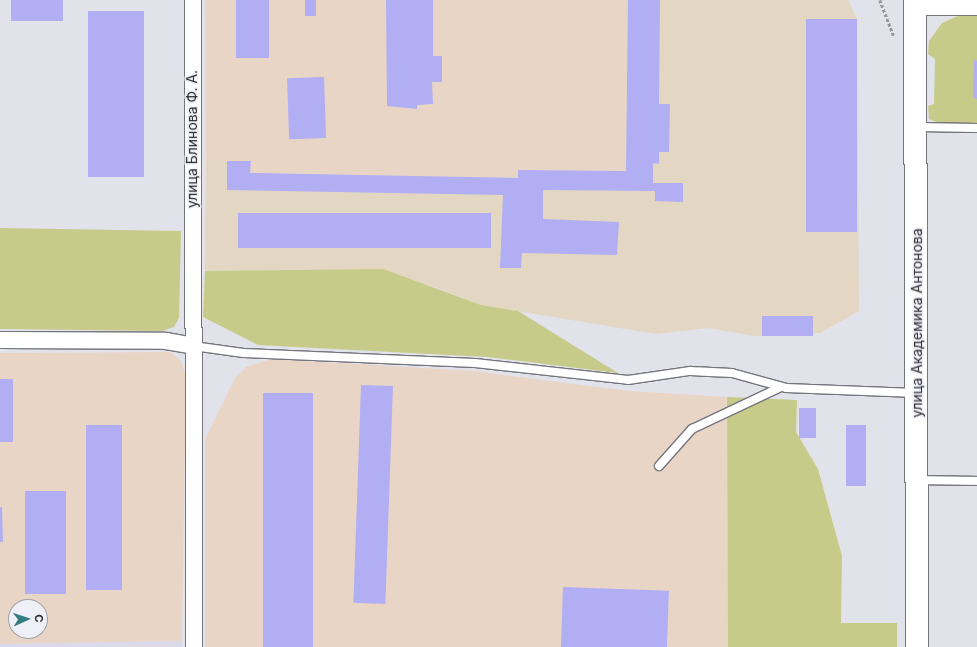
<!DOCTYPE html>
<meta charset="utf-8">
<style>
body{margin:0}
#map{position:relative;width:977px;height:647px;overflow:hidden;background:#e2e2eb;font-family:Inter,sans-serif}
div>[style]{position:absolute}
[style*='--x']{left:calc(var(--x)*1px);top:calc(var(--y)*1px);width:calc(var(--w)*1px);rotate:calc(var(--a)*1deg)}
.commercial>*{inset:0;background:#e9d5c6}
.industrial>*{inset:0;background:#e3d7c3}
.built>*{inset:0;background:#d9d9ea}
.green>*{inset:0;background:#c7cb89}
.building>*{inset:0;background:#b1aef4;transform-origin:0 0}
.path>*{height:2.5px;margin-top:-1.25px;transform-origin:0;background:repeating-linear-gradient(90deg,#96969c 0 3px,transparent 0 5px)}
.roads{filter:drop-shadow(1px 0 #74757d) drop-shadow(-1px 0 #74757d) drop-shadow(0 1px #74757d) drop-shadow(0 -1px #74757d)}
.service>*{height:8px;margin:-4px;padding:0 4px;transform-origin:4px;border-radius:4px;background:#fff}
.minor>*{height:16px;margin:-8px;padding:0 8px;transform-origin:8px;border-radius:8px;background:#fff}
.tertiary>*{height:20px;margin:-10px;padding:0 10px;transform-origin:10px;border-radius:10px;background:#fff}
.secondary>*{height:22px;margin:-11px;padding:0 11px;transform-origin:11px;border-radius:11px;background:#fff}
.tram>*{height:1px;margin:-0.5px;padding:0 0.5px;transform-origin:0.5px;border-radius:0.5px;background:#737378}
span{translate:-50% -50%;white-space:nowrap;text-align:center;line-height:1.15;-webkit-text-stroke:3px #efeff8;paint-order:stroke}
.street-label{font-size:14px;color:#2c2c2f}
.north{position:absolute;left:8px;top:599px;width:40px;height:40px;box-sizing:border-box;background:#efeff8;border:1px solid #a1a1a8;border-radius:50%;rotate:87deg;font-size:11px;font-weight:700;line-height:16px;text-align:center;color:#2c2c2f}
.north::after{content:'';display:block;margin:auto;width:14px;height:18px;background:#347d82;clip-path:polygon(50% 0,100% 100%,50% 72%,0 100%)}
</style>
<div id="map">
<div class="commercial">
<i style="clip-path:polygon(205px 0,625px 0,626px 171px,519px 170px,518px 178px,250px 173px,250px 161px,206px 161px)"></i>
<i style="clip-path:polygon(evenodd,170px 352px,181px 361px,186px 375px,182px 641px,0 644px,0 353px,170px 352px,16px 607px,40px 607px,40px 631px,16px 631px,16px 607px)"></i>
<i style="clip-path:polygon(271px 359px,474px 371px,629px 391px,727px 397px,728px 647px,205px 647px,205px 439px,235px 378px,246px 367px)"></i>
</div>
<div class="industrial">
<i style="clip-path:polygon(625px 0,848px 0,857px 19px,859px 311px,820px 333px,754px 336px,708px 328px,656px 334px,481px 305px,429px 285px,205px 271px,206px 161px,251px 161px,250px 173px,518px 178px,518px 170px,626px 171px)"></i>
</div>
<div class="built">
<i style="clip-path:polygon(182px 641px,182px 647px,0 647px,0 644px)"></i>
</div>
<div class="green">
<i style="clip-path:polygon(977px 14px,977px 123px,939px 123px,929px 119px,928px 106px,934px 104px,935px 59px,928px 54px,929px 41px,942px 23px,960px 15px)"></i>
<i style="clip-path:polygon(0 228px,181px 231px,179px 318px,174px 327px,162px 331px,0 329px)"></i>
<i style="clip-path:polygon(383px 269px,481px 305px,518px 311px,618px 373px,487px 357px,258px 345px,203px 317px,205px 271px)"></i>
<i style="clip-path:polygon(727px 397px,797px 400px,796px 432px,818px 469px,842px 556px,841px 623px,897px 623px,897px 647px,728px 647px)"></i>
</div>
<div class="building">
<i style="left:11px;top:0;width:52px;height:21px"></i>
<i style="left:236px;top:0;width:33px;height:58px"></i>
<i style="left:305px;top:0;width:11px;height:16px"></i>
<i style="clip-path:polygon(386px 0,433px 0,433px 56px,442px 56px,442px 82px,432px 82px,433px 104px,417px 105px,417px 109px,387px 106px)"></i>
<i style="clip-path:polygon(628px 0,660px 0,659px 104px,670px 104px,669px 152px,659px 152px,659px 164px,653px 163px,653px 183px,683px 183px,683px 202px,655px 201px,655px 191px,543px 190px,543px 219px,619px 222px,617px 255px,522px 253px,521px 268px,500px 268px,503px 195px,227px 190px,227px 161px,251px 161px,250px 173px,518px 178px,518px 170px,626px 171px)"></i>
<i style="left:88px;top:11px;width:56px;height:166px"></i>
<i style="left:806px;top:19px;width:51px;height:213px"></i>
<i style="clip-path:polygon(974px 60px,977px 61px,977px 99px,973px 98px)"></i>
<i style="left:324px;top:77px;width:61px;height:37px;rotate:88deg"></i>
<i style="left:238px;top:213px;width:253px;height:35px"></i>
<i style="left:762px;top:316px;width:51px;height:20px"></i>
<i style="left:0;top:379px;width:13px;height:63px"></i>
<i style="left:361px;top:385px;width:32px;height:218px;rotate:2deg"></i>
<i style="left:263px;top:393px;width:50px;height:254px"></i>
<i style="left:799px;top:408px;width:17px;height:30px"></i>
<i style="left:122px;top:425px;width:165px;height:36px;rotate:90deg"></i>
<i style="left:846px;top:425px;width:20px;height:61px"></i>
<i style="left:25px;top:491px;width:41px;height:103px"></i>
<i style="clip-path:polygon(0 507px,2px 507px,3px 542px,0 542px)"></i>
<i style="left:563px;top:587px;width:106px;height:60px;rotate:2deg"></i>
</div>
<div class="path">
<i style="--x:880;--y:0;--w:39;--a:69"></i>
</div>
<div class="roads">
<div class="service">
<i style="--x:917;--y:127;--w:60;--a:1"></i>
<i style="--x:193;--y:346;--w:51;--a:7.8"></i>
<i style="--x:244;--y:353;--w:231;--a:2.5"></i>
<i style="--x:475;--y:363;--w:154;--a:6.3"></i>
<i style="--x:628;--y:380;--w:63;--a:-8.3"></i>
<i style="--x:690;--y:371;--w:42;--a:2.7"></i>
<i style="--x:732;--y:373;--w:56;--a:15.5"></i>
<i style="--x:786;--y:388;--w:130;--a:2.2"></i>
<i style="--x:659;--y:466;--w:50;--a:-48.3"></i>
<i style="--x:692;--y:429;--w:98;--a:-25.3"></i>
<i style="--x:918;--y:480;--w:59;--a:1"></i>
</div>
<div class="minor">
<i style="--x:193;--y:0;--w:647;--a:89.91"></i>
<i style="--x:0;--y:340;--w:166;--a:0.3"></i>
<i style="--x:166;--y:341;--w:27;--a:10"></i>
</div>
<div class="tertiary">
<i style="--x:917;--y:5;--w:60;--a:0"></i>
</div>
<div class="secondary">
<i style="--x:915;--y:0;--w:647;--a:89.82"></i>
</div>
</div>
<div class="tram">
<i style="--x:816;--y:647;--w:9;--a:0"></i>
</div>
<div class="street-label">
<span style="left:192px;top:139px;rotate:-90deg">улица Блинова Ф. А.</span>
<span style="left:917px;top:323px;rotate:-90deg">улица Академика Антонова</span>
</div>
<div class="north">С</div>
</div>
